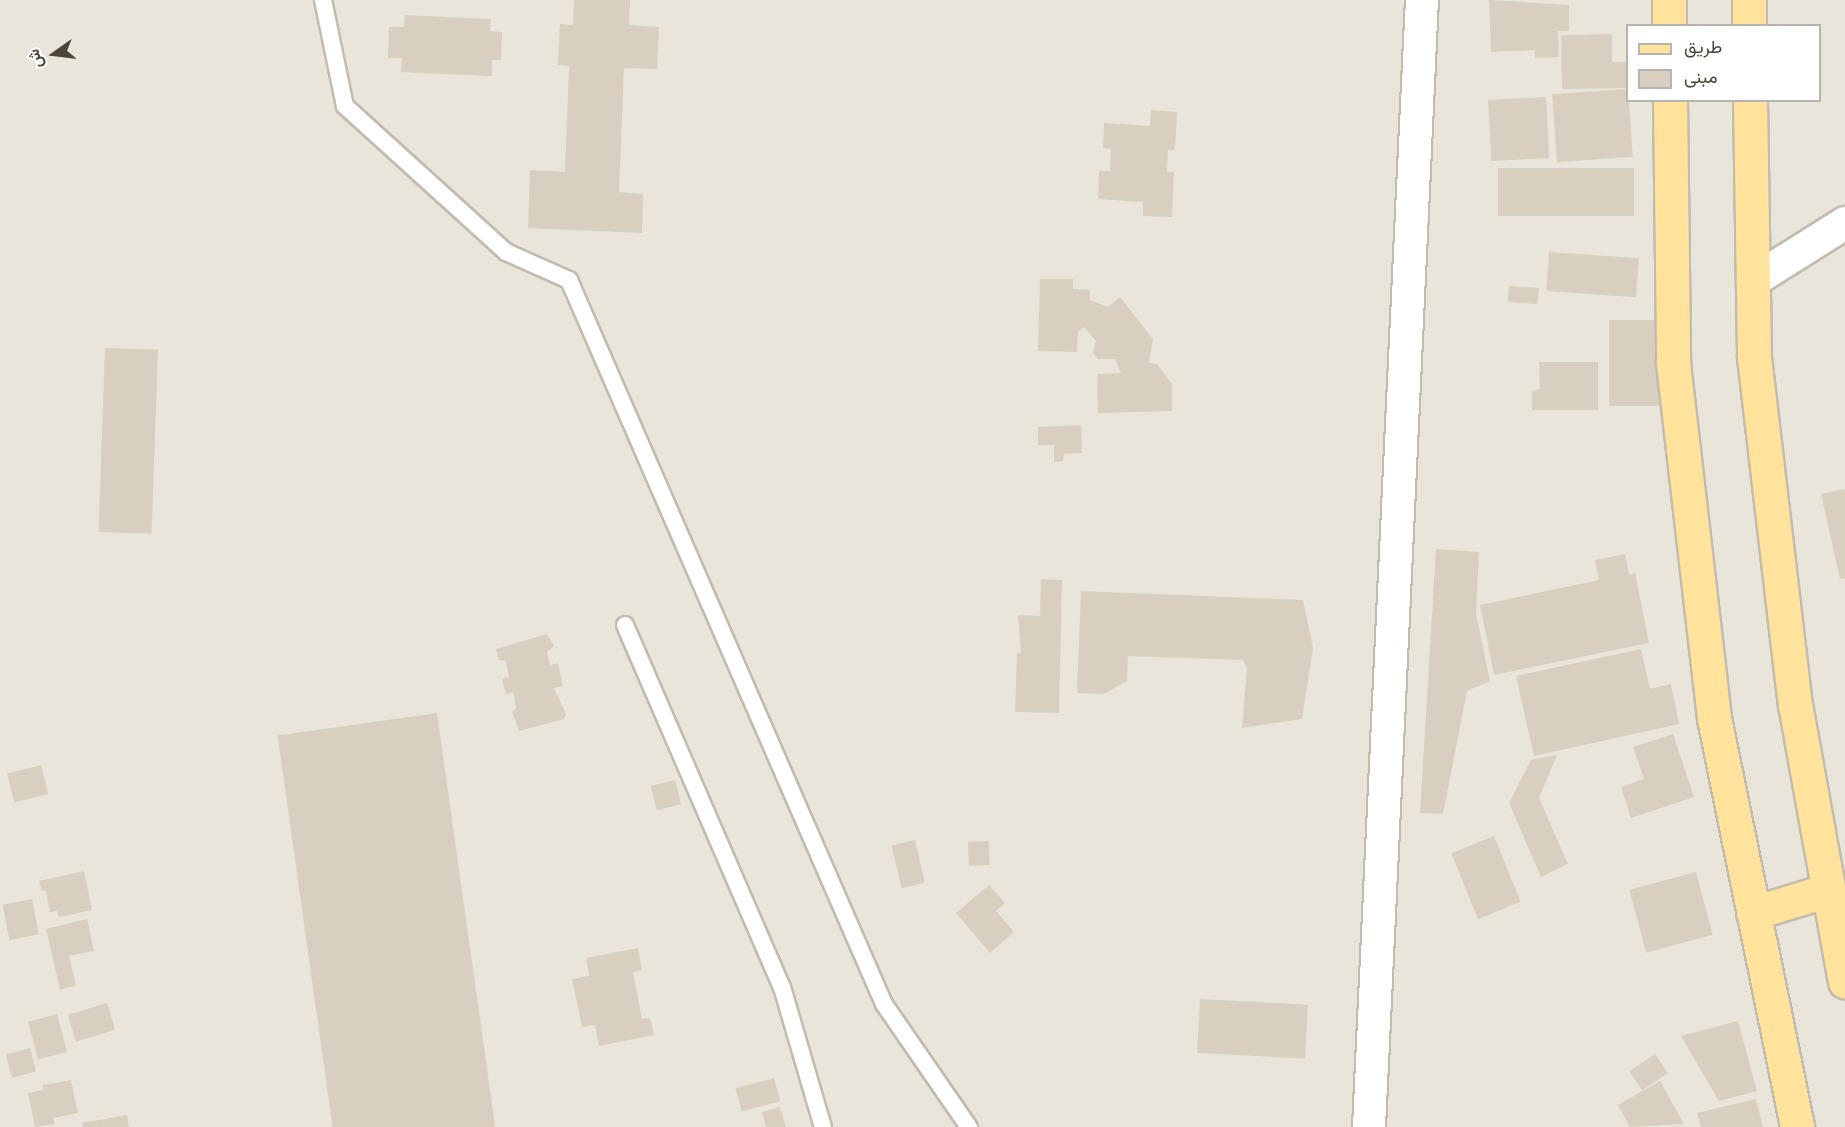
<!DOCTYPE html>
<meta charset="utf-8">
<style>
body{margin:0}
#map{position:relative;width:1845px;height:1127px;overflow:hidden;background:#f6f3ec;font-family:Overpass,Vazirmatn,sans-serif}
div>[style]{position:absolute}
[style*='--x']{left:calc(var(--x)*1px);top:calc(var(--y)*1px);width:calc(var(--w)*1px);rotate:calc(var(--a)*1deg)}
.residential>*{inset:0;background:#eae5da}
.building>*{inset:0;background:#d8cfc1;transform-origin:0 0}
.roads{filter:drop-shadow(2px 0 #c2bbae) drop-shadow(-2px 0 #c2bbae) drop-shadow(0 2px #c2bbae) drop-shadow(0 -2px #c2bbae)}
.service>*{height:16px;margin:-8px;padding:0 8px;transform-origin:8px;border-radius:8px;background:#fff}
.minor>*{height:32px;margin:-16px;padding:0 16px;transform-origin:16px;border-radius:16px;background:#fff}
.primary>*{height:33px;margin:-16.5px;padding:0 16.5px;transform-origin:16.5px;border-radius:16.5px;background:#ffe39c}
span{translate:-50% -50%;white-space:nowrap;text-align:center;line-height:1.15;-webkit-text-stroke:4.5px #fff;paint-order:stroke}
.legend{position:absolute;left:1626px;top:24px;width:195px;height:78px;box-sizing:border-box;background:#fff;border:2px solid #b7b4b0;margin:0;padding:8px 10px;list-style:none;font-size:18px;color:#4b4439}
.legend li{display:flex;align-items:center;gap:12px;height:30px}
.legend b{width:30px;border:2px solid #b7b4b0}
.north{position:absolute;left:24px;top:24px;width:60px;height:60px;-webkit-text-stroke:4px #fff;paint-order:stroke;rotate:256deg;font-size:16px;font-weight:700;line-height:24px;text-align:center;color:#4b4439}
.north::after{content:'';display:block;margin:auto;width:21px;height:27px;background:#4b4439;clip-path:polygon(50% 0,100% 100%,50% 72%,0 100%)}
</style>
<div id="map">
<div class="residential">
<i style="clip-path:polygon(evenodd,0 0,1845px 0,1845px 1127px,0 1127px,0 0,1628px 26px,1820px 26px,1820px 100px,1628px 100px,1628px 26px)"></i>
</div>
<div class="building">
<i style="clip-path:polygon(574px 0,630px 0,629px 25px,659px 27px,657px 69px,624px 68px,619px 192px,643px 194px,642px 233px,528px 228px,530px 170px,565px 172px,569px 66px,558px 65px,560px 24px,573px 25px)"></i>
<i style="clip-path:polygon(1489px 0,1569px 5px,1569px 31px,1558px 31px,1559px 57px,1535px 58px,1535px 50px,1491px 52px)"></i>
<i style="clip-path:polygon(405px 15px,491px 19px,490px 31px,502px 32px,501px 60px,492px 60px,492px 76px,401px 72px,402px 58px,388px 58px,389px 27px,404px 27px)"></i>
<i style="clip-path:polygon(1612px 34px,1612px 62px,1628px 62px,1628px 88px,1562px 89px,1561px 35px)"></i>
<i style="left:1628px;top:89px;width:68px;height:76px;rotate:86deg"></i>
<i style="left:1546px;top:97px;width:61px;height:58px;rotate:87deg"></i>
<i style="clip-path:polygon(1151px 110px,1177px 112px,1175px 150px,1168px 150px,1167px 172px,1174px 172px,1172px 217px,1143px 216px,1143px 202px,1098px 199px,1099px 171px,1110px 171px,1111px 149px,1103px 148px,1104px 123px,1150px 126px)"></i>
<i style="left:1498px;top:168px;width:136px;height:48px"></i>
<i style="left:1549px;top:252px;width:90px;height:39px;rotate:4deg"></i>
<i style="clip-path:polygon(1040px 279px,1073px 279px,1073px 289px,1090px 290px,1090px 300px,1108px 307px,1120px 297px,1153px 339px,1149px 363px,1157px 364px,1172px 384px,1172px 411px,1098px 413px,1097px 374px,1121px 373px,1115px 359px,1098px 359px,1093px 353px,1096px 341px,1084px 327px,1078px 332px,1077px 352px,1038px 351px)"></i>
<i style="left:1509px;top:286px;width:30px;height:16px;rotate:4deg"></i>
<i style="left:1609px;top:320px;width:53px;height:86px"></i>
<i style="left:105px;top:348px;width:53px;height:184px;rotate:2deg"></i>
<i style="clip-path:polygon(1539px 362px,1598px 362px,1598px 410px,1532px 410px,1532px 391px,1540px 389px)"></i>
<i style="clip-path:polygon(1081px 425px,1082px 453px,1064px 454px,1063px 461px,1054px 462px,1054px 445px,1038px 445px,1038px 427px)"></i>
<i style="clip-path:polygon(1845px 489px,1845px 578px,1840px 579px,1821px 494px)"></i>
<i style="clip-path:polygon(1436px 549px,1479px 552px,1476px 613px,1490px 681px,1467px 691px,1443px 814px,1420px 813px)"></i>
<i style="clip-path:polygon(1625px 554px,1629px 575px,1635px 573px,1649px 643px,1494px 675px,1480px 605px,1599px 580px,1595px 560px)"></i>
<i style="clip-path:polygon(1041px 579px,1062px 580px,1059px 713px,1015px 712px,1017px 653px,1021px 653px,1018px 615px,1040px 616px)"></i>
<i style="clip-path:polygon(1081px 591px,1303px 600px,1313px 648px,1302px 719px,1242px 728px,1247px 668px,1243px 660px,1128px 656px,1127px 681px,1104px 694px,1077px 693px)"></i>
<i style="clip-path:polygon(547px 634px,554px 646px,547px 652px,550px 665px,558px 663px,563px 686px,554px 688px,566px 714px,564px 719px,519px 731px,512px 712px,516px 708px,513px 692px,506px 694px,502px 679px,509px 677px,506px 661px,499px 660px,496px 649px)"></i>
<i style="clip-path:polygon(1641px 649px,1650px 689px,1671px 684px,1679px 724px,1534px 756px,1516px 676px)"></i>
<i style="left:437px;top:713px;width:418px;height:161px;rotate:82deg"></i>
<i style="clip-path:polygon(1673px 734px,1694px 797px,1631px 818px,1621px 787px,1644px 779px,1633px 747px)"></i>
<i style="clip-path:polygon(1557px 755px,1539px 798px,1568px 864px,1541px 877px,1509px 803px,1531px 760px)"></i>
<i style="left:41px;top:765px;width:30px;height:35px;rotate:76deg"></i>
<i style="left:675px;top:780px;width:25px;height:25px;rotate:76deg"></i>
<i style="left:1494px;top:836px;width:71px;height:46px;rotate:68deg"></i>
<i style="left:915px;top:840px;width:44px;height:24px;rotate:77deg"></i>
<i style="left:989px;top:841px;width:24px;height:21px;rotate:88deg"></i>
<i style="clip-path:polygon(84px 871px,92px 910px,59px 917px,57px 911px,50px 912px,46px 890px,42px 891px,39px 881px)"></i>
<i style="left:1696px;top:872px;width:65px;height:69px;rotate:75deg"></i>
<i style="clip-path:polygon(989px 885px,1005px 903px,996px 911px,1014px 932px,990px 953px,956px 913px)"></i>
<i style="left:32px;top:899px;width:36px;height:30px;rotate:79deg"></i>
<i style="clip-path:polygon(87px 919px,94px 951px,69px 956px,76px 985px,60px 990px,46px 929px)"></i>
<i style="clip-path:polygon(638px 948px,642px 970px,633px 972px,642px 1019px,650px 1018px,654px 1035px,599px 1046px,595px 1025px,582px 1027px,572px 979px,589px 976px,586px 958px)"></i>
<i style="left:1200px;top:999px;width:108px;height:54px;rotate:3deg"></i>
<i style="left:107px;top:1003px;width:28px;height:41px;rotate:73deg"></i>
<i style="left:57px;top:1014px;width:39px;height:30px;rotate:75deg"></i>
<i style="clip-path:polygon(1738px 1021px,1757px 1091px,1719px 1101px,1681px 1036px)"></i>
<i style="left:30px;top:1048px;width:24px;height:25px;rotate:75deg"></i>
<i style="left:1655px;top:1054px;width:23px;height:31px;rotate:56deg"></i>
<i style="left:774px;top:1078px;width:24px;height:40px;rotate:75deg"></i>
<i style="clip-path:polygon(71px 1080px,78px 1113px,53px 1118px,55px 1124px,35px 1127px,28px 1093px,43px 1090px,43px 1085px)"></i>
<i style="clip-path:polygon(1660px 1081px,1684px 1124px,1630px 1127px,1618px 1105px)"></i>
<i style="clip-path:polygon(1756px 1099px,1763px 1127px,1701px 1127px,1697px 1113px)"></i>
<i style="clip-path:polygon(780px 1107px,786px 1127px,766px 1127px,762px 1112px)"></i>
<i style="clip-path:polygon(127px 1115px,129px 1127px,83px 1127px,82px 1123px)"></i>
</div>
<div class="roads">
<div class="service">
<i style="--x:323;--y:0;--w:108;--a:78.3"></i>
<i style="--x:345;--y:106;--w:217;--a:42.2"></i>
<i style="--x:506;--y:252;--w:69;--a:24"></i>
<i style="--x:569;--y:280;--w:790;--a:66.49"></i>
<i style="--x:884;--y:1004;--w:150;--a:55.4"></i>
<i style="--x:625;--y:625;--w:395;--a:66.6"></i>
<i style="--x:782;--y:987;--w:146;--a:73.7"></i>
</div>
<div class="minor">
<i style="--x:1753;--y:281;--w:109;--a:-32.2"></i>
<i style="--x:1369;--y:1127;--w:1128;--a:-87.31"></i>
</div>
<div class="primary">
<i style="--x:1669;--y:0;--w:26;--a:90"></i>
<i style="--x:1749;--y:0;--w:26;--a:90"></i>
<i style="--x:1670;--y:100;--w:263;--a:89.3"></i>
<i style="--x:1673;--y:363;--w:357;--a:83.4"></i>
<i style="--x:1714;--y:718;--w:417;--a:78.5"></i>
<i style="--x:1750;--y:100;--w:257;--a:89.1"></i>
<i style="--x:1754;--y:357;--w:349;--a:83.3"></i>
<i style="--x:1795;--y:704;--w:282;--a:79.8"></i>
<i style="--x:1753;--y:913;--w:78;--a:-17"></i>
</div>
</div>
<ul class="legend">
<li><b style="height:8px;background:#ffe39c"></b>طريق</li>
<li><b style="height:16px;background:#d8cfc1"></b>مبنى</li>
</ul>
<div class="north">ش</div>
</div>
